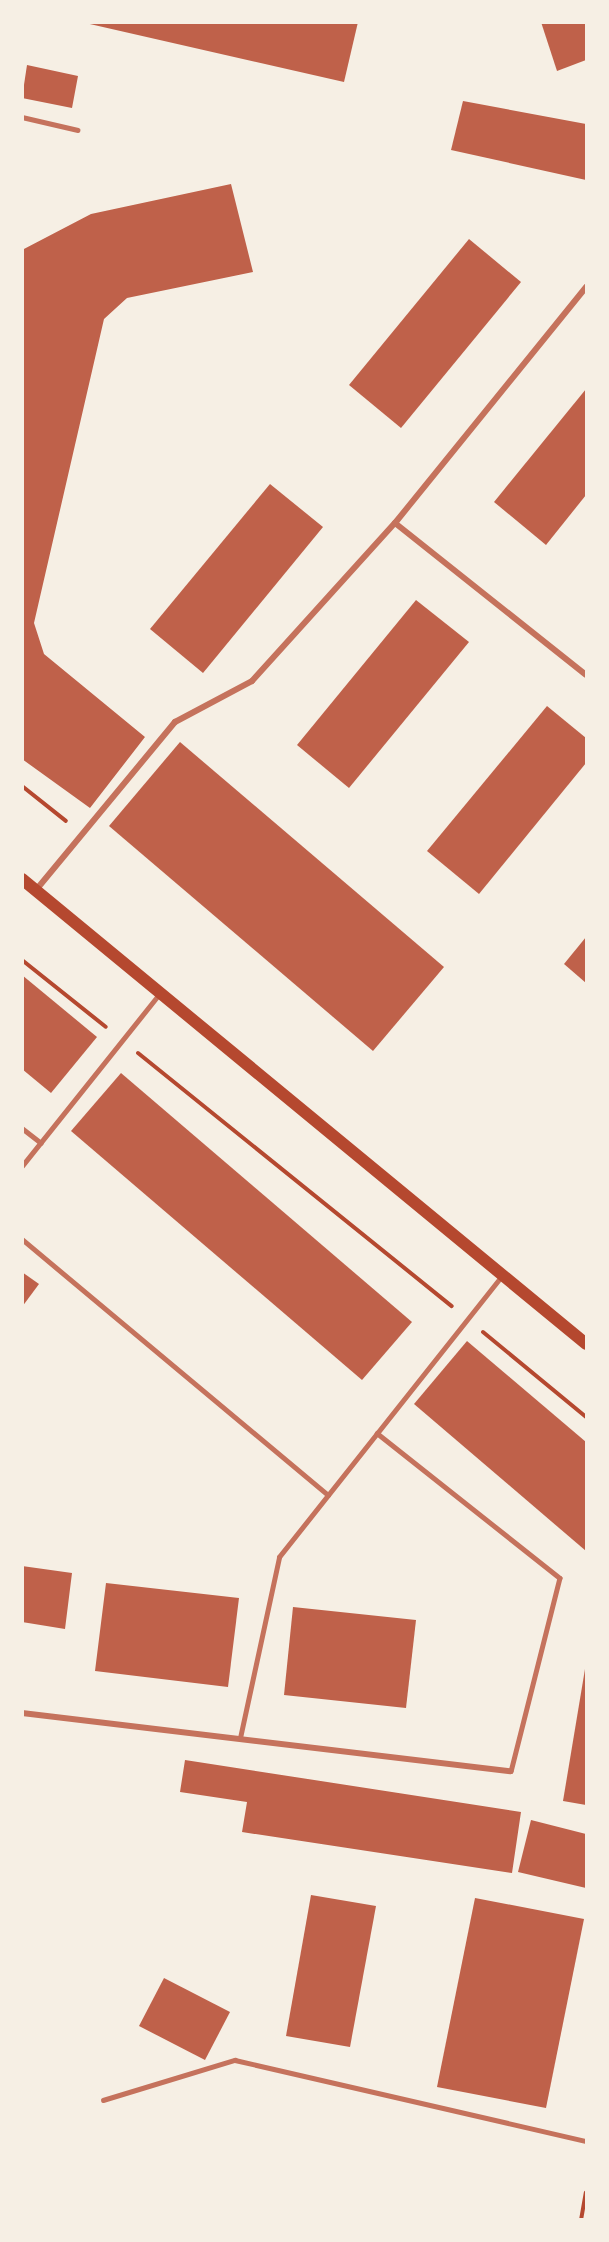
<!DOCTYPE html>
<html>
<head>
<meta charset="utf-8">
<style>
	body { margin:0 }
	#map { position:relative; width:609px; height:2242px; overflow:hidden; background:#f6efe4; font-family:Manrope,sans-serif }
	div>[style] { position:absolute }
	.building>* { inset:0; background:#bf614a }
	.path>* { height:4px; margin:-2px; padding:0 2px; transform-origin:2px; border-radius:2px; background:#b5482f }
	.service>* { height:4.5px; margin:-2.25px; padding:0 2.25px; transform-origin:2.25px; border-radius:2.25px; background:#c5725c }
	.minor>* { height:6px; margin:-3px; padding:0 3px; transform-origin:3px; border-radius:3px; background:#c5725c }
	.secondary>* { height:12px; margin:-6px; padding:0 6px; transform-origin:6px; border-radius:6px; background:#b5482f }
	span { translate:-50% -50%; white-space:nowrap; text-align:center; line-height:1.15; -webkit-text-stroke:6px #f6efe4; paint-order:stroke }
	.frame { position:absolute; inset:0; border:24px solid #f6efe4; pointer-events:none }
</style>
</head>
<body>
<div id="map">
	<div class="building">
		<div style="clip-path:polygon(81px 22px,358px 22px,344px 82px)"></div>
		<div style="clip-path:polygon(541px 22px,586px 22px,586px 60px,557px 71px)"></div>
		<div style="clip-path:polygon(27px 65px,78px 76px,72px 108px,22px 98px)"></div>
		<div style="clip-path:polygon(463px 101px,586px 124px,586px 180px,451px 150px)"></div>
		<div style="clip-path:polygon(231px 184px,253px 272px,127px 298px,104px 319px,34px 623px,44px 654px,145px 737px,90px 808px,22px 759px,22px 250px,91px 214px)"></div>
		<div style="clip-path:polygon(469px 239px,521px 282px,401px 428px,349px 385px)"></div>
		<div style="clip-path:polygon(586px 389px,586px 495px,546px 545px,494px 502px)"></div>
		<div style="clip-path:polygon(270px 484px,323px 527px,203px 673px,150px 629px)"></div>
		<div style="clip-path:polygon(416px 600px,469px 642px,349px 788px,297px 745px)"></div>
		<div style="clip-path:polygon(547px 706px,586px 738px,586px 763px,479px 894px,427px 851px)"></div>
		<div style="clip-path:polygon(180px 742px,444px 967px,373px 1051px,109px 826px)"></div>
		<div style="clip-path:polygon(586px 937px,586px 983px,564px 964px)"></div>
		<div style="clip-path:polygon(22px 975px,97px 1037px,51px 1093px,22px 1069px)"></div>
		<div style="clip-path:polygon(121px 1073px,412px 1322px,362px 1380px,71px 1131px)"></div>
		<div style="clip-path:polygon(22px 1272px,39px 1284px,22px 1307px)"></div>
		<div style="clip-path:polygon(467px 1341px,586px 1442px,586px 1551px,414px 1404px)"></div>
		<div style="clip-path:polygon(22px 1566px,72px 1573px,65px 1629px,22px 1622px)"></div>
		<div style="clip-path:polygon(106px 1583px,239px 1598px,228px 1687px,95px 1671px)"></div>
		<div style="clip-path:polygon(293px 1607px,416px 1620px,406px 1708px,284px 1695px)"></div>
		<div style="clip-path:polygon(585px 1669px,586px 1669px,586px 1805px,563px 1801px)"></div>
		<div style="clip-path:polygon(185px 1760px,521px 1812px,512px 1873px,242px 1832px,247px 1802px,180px 1792px)"></div>
		<div style="clip-path:polygon(531px 1820px,586px 1834px,586px 1888px,518px 1872px)"></div>
		<div style="clip-path:polygon(311px 1895px,376px 1906px,350px 2047px,286px 2036px)"></div>
		<div style="clip-path:polygon(475px 1898px,584px 1919px,546px 2108px,437px 2087px)"></div>
		<div style="clip-path:polygon(164px 1978px,230px 2012px,205px 2060px,139px 2026px)"></div>
	</div>
	<div class="path">
		<div style="left:22px;top:786px;width:56px;rotate:38.5deg"></div>
		<div style="left:22px;top:960px;width:107px;rotate:38.6deg"></div>
		<div style="left:138px;top:1053px;width:403px;rotate:38.9deg"></div>
		<div style="left:483px;top:1332px;width:134px;rotate:39.5deg"></div>
		<div style="left:581px;top:2220px;width:28px;rotate:-80deg"></div>
	</div>
	<div class="service">
		<div style="left:22px;top:117px;width:57px;rotate:13.1deg"></div>
		<div style="left:22px;top:1128px;width:24px;rotate:38deg"></div>
		<div style="left:22px;top:1166px;width:221px;rotate:-51.4deg"></div>
		<div style="left:22px;top:1239px;width:399px;rotate:39.9deg"></div>
		<div style="left:377px;top:1433px;width:233px;rotate:38.4deg"></div>
		<div style="left:560px;top:1578px;width:199px;rotate:104.2deg"></div>
		<div style="left:240px;top:1738px;width:185px;rotate:-77.8deg"></div>
		<div style="left:279px;top:1557px;width:357px;rotate:-51.6deg"></div>
		<div style="left:103px;top:2100px;width:138px;rotate:-16.9deg"></div>
		<div style="left:235px;top:2060px;width:360px;rotate:13deg"></div>
	</div>
	<div class="minor">
		<div style="left:395px;top:523px;width:244px;rotate:38.5deg"></div>
		<div style="left:36px;top:890px;width:218px;rotate:-50.4deg"></div>
		<div style="left:175px;top:722px;width:87px;rotate:-28deg"></div>
		<div style="left:252px;top:681px;width:213px;rotate:-47.9deg"></div>
		<div style="left:395px;top:523px;width:304px;rotate:-51deg"></div>
		<div style="left:22px;top:1713px;width:492px;rotate:6.8deg"></div>
	</div>
	<div class="secondary">
		<div style="left:22px;top:879px;width:731px;rotate:39.5deg"></div>
	</div>
	<div class="frame"></div>
</div>
</body>
</html>
